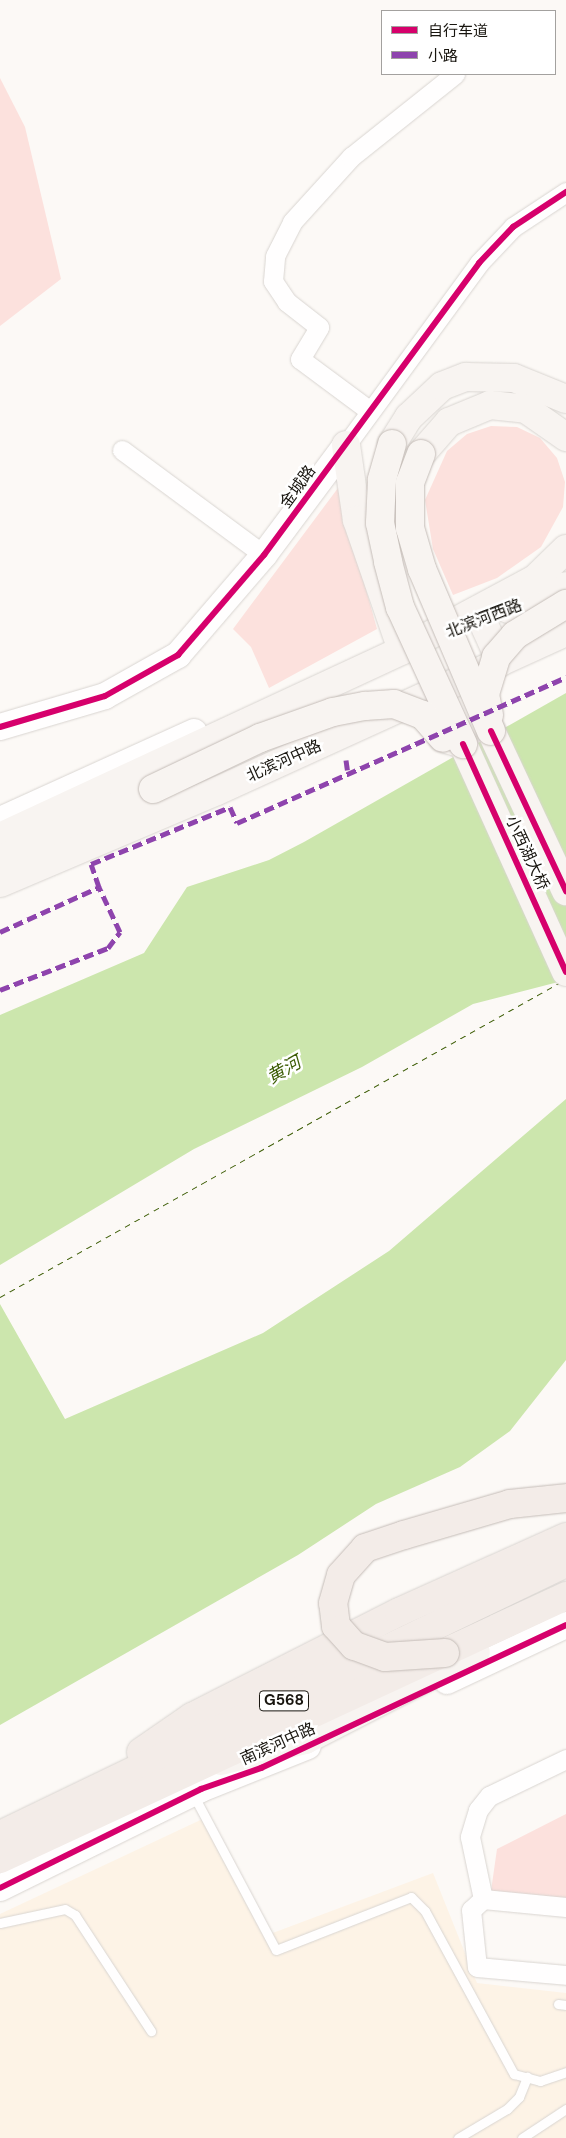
<!DOCTYPE html>
<html>
<head>
<meta charset="utf-8">
<style>
	body { margin:0 }
	#map { position:relative; width:566px; height:2138px; overflow:hidden; background:#fcf9f6; font-family:"DM Sans","Noto Sans SC",sans-serif }
	div>[style] { position:absolute }
	.built>* { inset:0; background:#fdf3e6 }
	.green>* { inset:0; background:#fce1dd }
	.water>* { inset:0; background:#cce6ad }
	.ferry>* { height:1px; margin-top:-0.5px; transform-origin:0; background:repeating-linear-gradient(90deg,#3e5e07 0 6px,transparent 0 11px) }
	.roads { filter:drop-shadow(0 0 1px #d9d5d1) drop-shadow(0 0 1px #d9d5d1) }
	.lane>* { height:9px; margin:-4.5px; padding:0 4.5px; transform-origin:4.5px; border-radius:4.5px; background:#fffefe }
	.street>* { height:19px; margin:-9.5px; padding:0 9.5px; transform-origin:9.5px; border-radius:9.5px; background:#fffefe }
	.secondary>* { height:26px; margin:-13px; padding:0 13px; transform-origin:13px; border-radius:13px; background:#fffefe }
	.primary>* { height:28px; margin:-14px; padding:0 14px; transform-origin:14px; border-radius:14px; background:#f8f4f1 }
	.highway>* { height:28px; margin:-14px; padding:0 14px; transform-origin:14px; border-radius:14px; background:#f3ece8 }
	.bridges { filter:drop-shadow(0 0 1px #c4bcb7) drop-shadow(0 0 1px #c4bcb7) }
	.primary-bridge>* { height:28px; margin:-14px; padding:0 14px; transform-origin:14px; border-radius:14px; background:#f8f4f1 }
	.highway-bridge>* { height:28px; margin:-14px; padding:0 14px; transform-origin:14px; border-radius:14px; background:#f3ece8 }
	.quiet>* { height:5px; margin-top:-2.5px; transform-origin:0; background:repeating-linear-gradient(90deg,#8e44ad 0 10px,transparent 0 15px) }
	.cycleway>* { height:6px; margin:-3px; padding:0 3px; transform-origin:3px; border-radius:3px; background:#d6006c }
	span { translate:-50% -50%; white-space:nowrap; text-align:center; line-height:1.15; -webkit-text-stroke:5px #fff; paint-order:stroke }
	.shield-label span { padding:1px 4px; background:#fff; border:1px solid; border-radius:4px; -webkit-text-stroke-width:0 }
	.shield-label { font-size:15px; color:#18150f; font-weight:700 }
	.street-label { font-size:16px; color:#18150f }
	.water-label { font-size:18px; color:#3e5e07; font-style:italic }
	.legend { position:absolute; left:381px; top:10px; width:175px; height:65px; box-sizing:border-box; background:#fff; border:1px solid #a3a19f; margin:0; padding:6px 9px; list-style:none; font-size:15px; color:#18150f }
	.legend li { display:flex; align-items:center; gap:10px; height:25px }
	.legend b { width:25px; border:1px solid #a3a19f }
</style>
</head>
<body>
<div id="map">
	<div class="built">
		<div style="clip-path:polygon(209px 1816px,270px 1934px,433px 1873px,477px 1983px,566px 1993px,566px 2138px,0 2138px,0 1914px)"></div>
	</div>
	<div class="green">
		<div style="clip-path:polygon(0 78px,25px 127px,61px 279px,0 326px)"></div>
		<div style="clip-path:polygon(491px 426px,517px 427px,540px 438px,557px 458px,565px 482px,563px 507px,541px 547px,497px 578px,453px 595px,433px 549px,425px 500px,447px 451px,467px 434px)"></div>
		<div style="clip-path:polygon(338px 488px,377px 629px,269px 688px,251px 647px,233px 629px)"></div>
		<div style="clip-path:polygon(566px 1814px,566px 1900px,491px 1891px,497px 1849px)"></div>
	</div>
	<div class="water">
		<div style="clip-path:polygon(566px 693px,566px 980px,473px 1004px,362px 1067px,194px 1149px,0 1265px,0 1015px,144px 953px,187px 887px,269px 860px,304px 842px)"></div>
		<div style="clip-path:polygon(566px 1099px,566px 1360px,510px 1431px,460px 1467px,376px 1504px,298px 1555px,0 1725px,0 1304px,65px 1419px,263px 1333px,389px 1251px)"></div>
	</div>
	<div class="ferry">
		<div style="left:0;top:1297px;width:641px;rotate:-29.32deg"></div>
	</div>
	<div class="roads">
		<div class="lane">
			<div style="left:194px;top:1796px;width:174px;rotate:62deg"></div>
			<div style="left:276px;top:1950px;width:145px;rotate:-21.4deg"></div>
			<div style="left:411px;top:1897px;width:20px;rotate:45deg"></div>
			<div style="left:425px;top:1911px;width:186px;rotate:61.4deg"></div>
			<div style="left:514px;top:2074px;width:27px;rotate:15deg"></div>
			<div style="left:540px;top:2081px;width:28px;rotate:-19deg"></div>
			<div style="left:0;top:1923px;width:66px;rotate:-12.2deg"></div>
			<div style="left:65px;top:1909px;width:12px;rotate:31deg"></div>
			<div style="left:75px;top:1915px;width:139px;rotate:56.8deg"></div>
			<div style="left:558px;top:2004px;width:8px;rotate:7deg"></div>
			<div style="left:458px;top:2138px;width:57px;rotate:-30.6deg"></div>
			<div style="left:507px;top:2109px;width:17px;rotate:-45deg"></div>
			<div style="left:519px;top:2097px;width:22px;rotate:-68deg"></div>
			<div style="left:522px;top:2138px;width:53px;rotate:-33.4deg"></div>
		</div>
		<div class="street">
			<div style="left:370px;top:411px;width:87px;rotate:-143.4deg"></div>
			<div style="left:300px;top:359px;width:37px;rotate:-59deg"></div>
			<div style="left:319px;top:327px;width:41px;rotate:-142deg"></div>
			<div style="left:287px;top:302px;width:25px;rotate:-124deg"></div>
			<div style="left:273px;top:281px;width:25px;rotate:-85deg"></div>
			<div style="left:275px;top:256px;width:38px;rotate:-63deg"></div>
			<div style="left:292px;top:222px;width:88px;rotate:-47.8deg"></div>
			<div style="left:351px;top:157px;width:133px;rotate:-38.6deg"></div>
			<div style="left:346px;top:445px;width:225px;rotate:-53.8deg"></div>
			<div style="left:479px;top:263px;width:50px;rotate:-46.6deg"></div>
			<div style="left:513px;top:227px;width:64px;rotate:-33.4deg"></div>
			<div style="left:122px;top:450px;width:177px;rotate:36.5deg"></div>
			<div style="left:566px;top:1759px;width:85px;rotate:154.3deg"></div>
			<div style="left:489px;top:1796px;width:18px;rotate:128deg"></div>
			<div style="left:478px;top:1810px;width:28px;rotate:107deg"></div>
			<div style="left:470px;top:1837px;width:63px;rotate:78.2deg"></div>
			<div style="left:483px;top:1899px;width:83px;rotate:5.5deg"></div>
			<div style="left:483px;top:1899px;width:16px;rotate:137deg"></div>
			<div style="left:471px;top:1910px;width:57px;rotate:84deg"></div>
			<div style="left:477px;top:1967px;width:89px;rotate:5.1deg"></div>
		</div>
		<div class="secondary">
			<div style="left:0;top:727px;width:109px;rotate:-16.4deg"></div>
			<div style="left:105px;top:696px;width:84px;rotate:-29.3deg"></div>
			<div style="left:178px;top:655px;width:132px;rotate:-49.3deg"></div>
			<div style="left:264px;top:555px;width:137px;rotate:-53.3deg"></div>
			<div style="left:0;top:820px;width:213px;rotate:-24.4deg"></div>
			<div style="left:447px;top:1681px;width:132px;rotate:-25.2deg"></div>
			<div style="left:0;top:1888px;width:224px;rotate:-26.2deg"></div>
			<div style="left:201px;top:1789px;width:115px;rotate:-21.9deg"></div>
		</div>
		<div class="primary">
			<div style="left:392px;top:444px;width:32px;rotate:-58deg"></div>
			<div style="left:409px;top:417px;width:45px;rotate:-43.2deg"></div>
			<div style="left:442px;top:386px;width:26px;rotate:-21deg"></div>
			<div style="left:466px;top:377px;width:48px;rotate:1.2deg"></div>
			<div style="left:514px;top:378px;width:56px;rotate:22deg"></div>
			<div style="left:346px;top:445px;width:76px;rotate:81.7deg"></div>
			<div style="left:357px;top:520px;width:138px;rotate:70.9deg"></div>
			<div style="left:421px;top:454px;width:43px;rotate:-48.8deg"></div>
			<div style="left:449px;top:422px;width:44px;rotate:-22.5deg"></div>
			<div style="left:490px;top:405px;width:36px;rotate:6deg"></div>
			<div style="left:526px;top:409px;width:49px;rotate:35deg"></div>
			<div style="left:508px;top:609px;width:62px;rotate:-21.6deg"></div>
			<div style="left:482px;top:620px;width:46px;rotate:65.7deg"></div>
			<div style="left:491px;top:731px;width:177px;rotate:64.9deg"></div>
			<div style="left:443px;top:738px;width:21px;rotate:17deg"></div>
			<div style="left:463px;top:744px;width:250px;rotate:65.7deg"></div>
			<div style="left:0;top:837px;width:443px;rotate:-24.9deg"></div>
			<div style="left:402px;top:650px;width:151px;rotate:-28.1deg"></div>
			<div style="left:535px;top:579px;width:43px;rotate:-44.1deg"></div>
			<div style="left:0;top:860px;width:169px;rotate:-24.9deg"></div>
			<div style="left:0;top:883px;width:236px;rotate:-23deg"></div>
			<div style="left:217px;top:791px;width:384px;rotate:-24.5deg"></div>
			<div style="left:221px;top:1761px;width:87px;rotate:-14deg"></div>
			<div style="left:305px;top:1740px;width:192px;rotate:-27.2deg"></div>
		</div>
		<div class="highway">
			<div style="left:141px;top:1752px;width:62px;rotate:-34.5deg"></div>
			<div style="left:192px;top:1717px;width:232px;rotate:-26.9deg"></div>
			<div style="left:399px;top:1612px;width:183px;rotate:-24.2deg"></div>
			<div style="left:0;top:1835px;width:628px;rotate:-25.67deg"></div>
			<div style="left:0;top:1859px;width:624px;rotate:-24.92deg"></div>
		</div>
	</div>
	<div class="bridges">
		<div class="primary-bridge">
			<div style="left:392px;top:444px;width:37px;rotate:106deg"></div>
			<div style="left:382px;top:480px;width:43px;rotate:92.7deg"></div>
			<div style="left:380px;top:523px;width:40px;rotate:78deg"></div>
			<div style="left:388px;top:562px;width:47px;rotate:75.1deg"></div>
			<div style="left:400px;top:607px;width:151px;rotate:65.3deg"></div>
			<div style="left:421px;top:454px;width:31px;rotate:111deg"></div>
			<div style="left:410px;top:483px;width:45px;rotate:90deg"></div>
			<div style="left:410px;top:528px;width:43px;rotate:73.7deg"></div>
			<div style="left:422px;top:569px;width:176px;rotate:66.9deg"></div>
			<div style="left:489px;top:715px;width:21px;rotate:-101deg"></div>
			<div style="left:485px;top:694px;width:39px;rotate:-73deg"></div>
			<div style="left:496px;top:657px;width:29px;rotate:-49deg"></div>
			<div style="left:515px;top:635px;width:60px;rotate:-31.3deg"></div>
			<div style="left:153px;top:789px;width:119px;rotate:-25.5deg"></div>
			<div style="left:260px;top:738px;width:77px;rotate:-19.6deg"></div>
			<div style="left:333px;top:712px;width:33px;rotate:-11deg"></div>
			<div style="left:365px;top:706px;width:29px;rotate:-4deg"></div>
			<div style="left:394px;top:704px;width:31px;rotate:21deg"></div>
			<div style="left:423px;top:715px;width:30px;rotate:49deg"></div>
		</div>
		<div class="highway-bridge">
			<div style="left:445px;top:1653px;width:60px;rotate:176.2deg"></div>
			<div style="left:385px;top:1657px;width:33px;rotate:-160deg"></div>
			<div style="left:354px;top:1646px;width:27px;rotate:-132deg"></div>
			<div style="left:336px;top:1626px;width:23px;rotate:-97deg"></div>
			<div style="left:333px;top:1603px;width:29px;rotate:-74deg"></div>
			<div style="left:341px;top:1575px;width:36px;rotate:-48deg"></div>
			<div style="left:365px;top:1548px;width:41px;rotate:-18.4deg"></div>
			<div style="left:404px;top:1535px;width:110px;rotate:-16.3deg"></div>
			<div style="left:510px;top:1504px;width:56px;rotate:-6.1deg"></div>
		</div>
	</div>
	<div class="quiet">
		<div style="left:346px;top:760px;width:14px;rotate:82deg"></div>
		<div style="left:0;top:932px;width:109px;rotate:-24.4deg"></div>
		<div style="left:99px;top:887px;width:24px;rotate:-109deg"></div>
		<div style="left:91px;top:864px;width:150px;rotate:-22.3deg"></div>
		<div style="left:230px;top:807px;width:17px;rotate:66deg"></div>
		<div style="left:237px;top:823px;width:360px;rotate:-23.9deg"></div>
		<div style="left:0;top:990px;width:116px;rotate:-21.3deg"></div>
		<div style="left:108px;top:948px;width:20px;rotate:-53deg"></div>
		<div style="left:120px;top:932px;width:50px;rotate:-115deg"></div>
	</div>
	<div class="cycleway">
		<div style="left:0;top:727px;width:109px;rotate:-16.4deg"></div>
		<div style="left:105px;top:696px;width:84px;rotate:-29.3deg"></div>
		<div style="left:178px;top:655px;width:132px;rotate:-49.3deg"></div>
		<div style="left:264px;top:555px;width:363px;rotate:-53.6deg"></div>
		<div style="left:479px;top:263px;width:50px;rotate:-46.6deg"></div>
		<div style="left:513px;top:227px;width:64px;rotate:-33.4deg"></div>
		<div style="left:491px;top:731px;width:177px;rotate:64.9deg"></div>
		<div style="left:463px;top:744px;width:250px;rotate:65.7deg"></div>
		<div style="left:0;top:1888px;width:224px;rotate:-26.2deg"></div>
		<div style="left:201px;top:1789px;width:64px;rotate:-19.3deg"></div>
		<div style="left:261px;top:1768px;width:337px;rotate:-25.1deg"></div>
	</div>
	<div class="shield-label">
		<span style="left:284px;top:1701px">G568</span>
	</div>
	<div class="street-label">
		<span style="left:298px;top:487px;rotate:-54deg">金城路</span>
		<span style="left:484px;top:619px;rotate:-21deg">北滨河西路</span>
		<span style="left:284px;top:761px;rotate:-24deg">北滨河中路</span>
		<span style="left:527px;top:853px;rotate:65deg">小西湖大桥</span>
		<span style="left:278px;top:1744px;rotate:-24deg">南滨河中路</span>
	</div>
	<div class="water-label">
		<span style="left:284px;top:1070px;rotate:-30deg">黄河</span>
	</div>
	<ul class="legend">
	<li><b style="height:6px;background:#d6006c"></b>自行车道</li>
	<li><b style="height:6px;background:#8e44ad"></b>小路</li>
	</ul>
</div>
</body>
</html>
